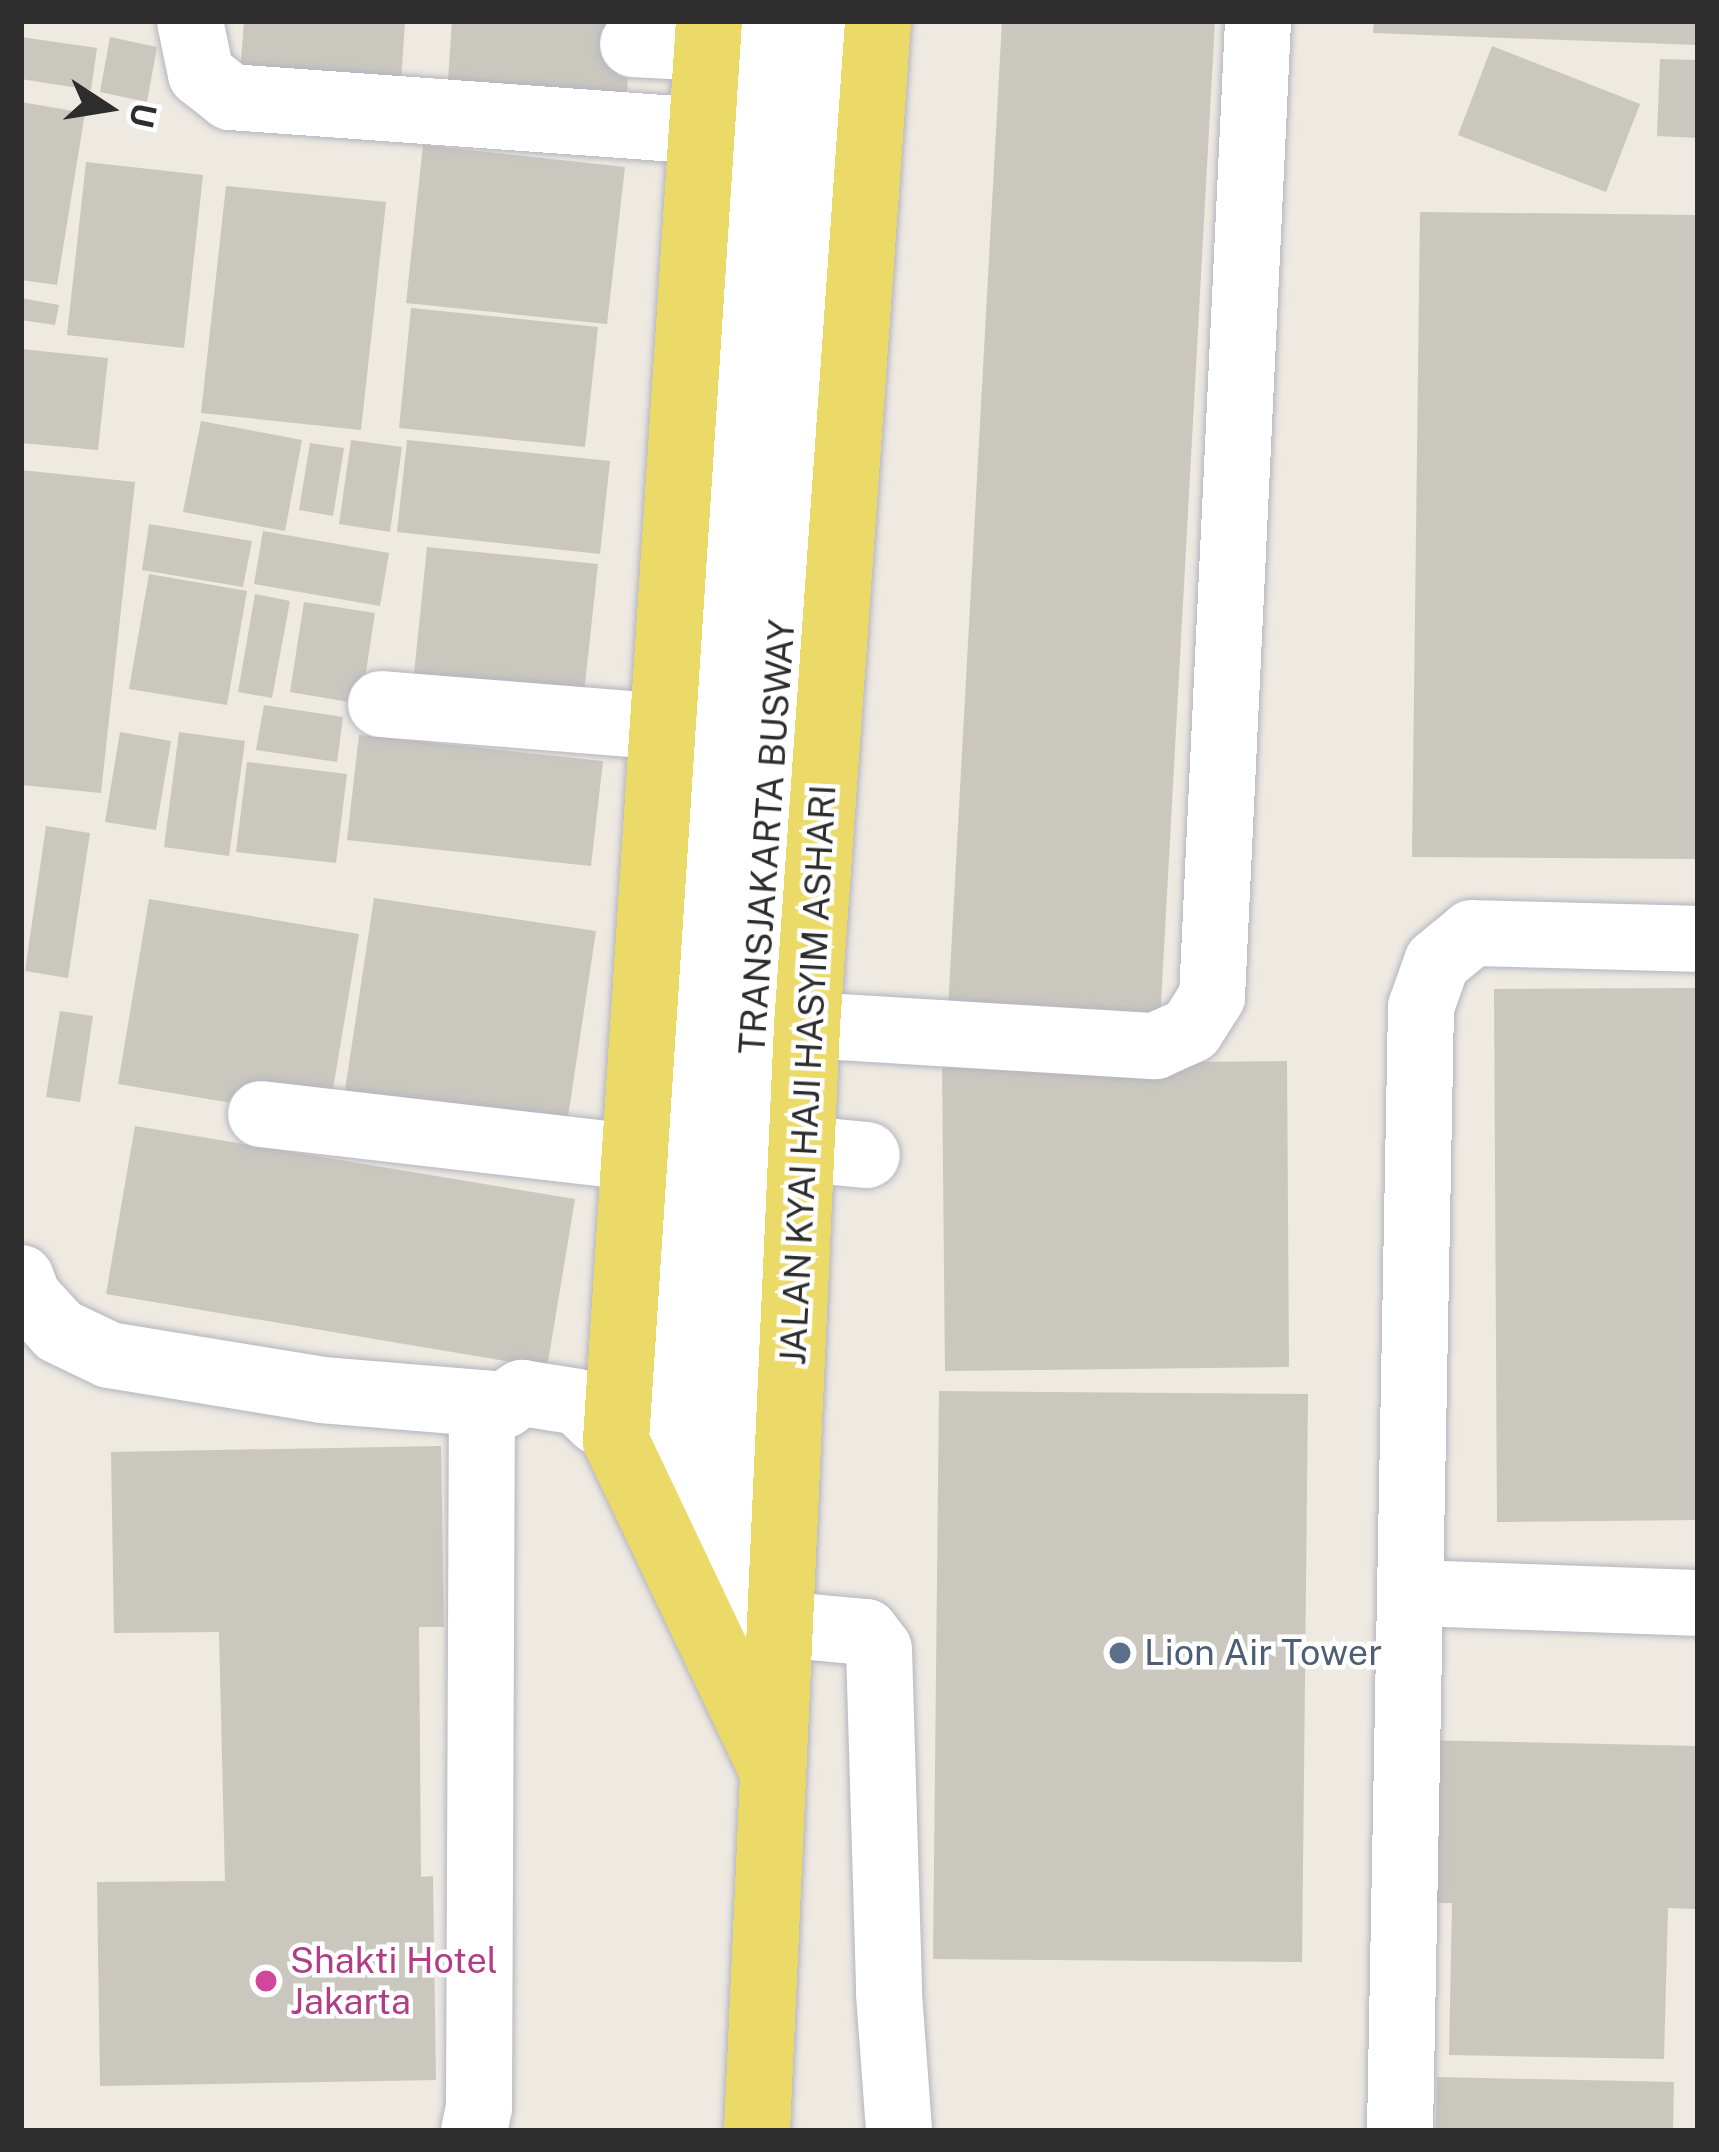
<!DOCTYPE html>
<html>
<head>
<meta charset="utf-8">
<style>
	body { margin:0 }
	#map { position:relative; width:1719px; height:2152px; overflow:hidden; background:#eee9e1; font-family:"Public Sans",sans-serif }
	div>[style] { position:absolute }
	.building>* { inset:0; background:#cac7bf }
	.roads { filter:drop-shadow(0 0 3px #b4b5c0) drop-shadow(0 0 3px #b4b5c0) }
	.minor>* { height:66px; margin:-33px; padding:0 33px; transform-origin:33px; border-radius:33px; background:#fff }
	.major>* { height:66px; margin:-33px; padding:0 33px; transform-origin:33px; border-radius:33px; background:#ebd968 }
	.dots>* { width:33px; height:33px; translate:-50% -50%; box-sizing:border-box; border:6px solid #fff; border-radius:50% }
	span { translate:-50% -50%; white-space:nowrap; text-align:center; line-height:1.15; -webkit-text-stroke:9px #fff; paint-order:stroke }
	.street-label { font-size:36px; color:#2d2d2d }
	.service-label { font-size:36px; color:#4e5e75 }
	.left { translate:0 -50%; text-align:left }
	.hotel-label { font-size:36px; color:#b23c85 }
	.frame { position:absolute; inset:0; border:24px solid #2d2d2d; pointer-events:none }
	.north { position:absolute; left:48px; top:48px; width:120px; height:120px; -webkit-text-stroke:9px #fff; paint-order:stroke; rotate:102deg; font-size:33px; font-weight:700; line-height:48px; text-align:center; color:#2d2d2d }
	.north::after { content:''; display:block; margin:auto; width:42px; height:54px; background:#2d2d2d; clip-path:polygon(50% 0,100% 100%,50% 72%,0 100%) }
</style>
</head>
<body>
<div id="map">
	<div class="building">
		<div style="clip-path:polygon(244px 21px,405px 21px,400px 97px,239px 86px)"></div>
		<div style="clip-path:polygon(452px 21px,632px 21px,627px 93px,448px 80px)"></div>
		<div style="clip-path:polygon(1002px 21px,1215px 21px,1160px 1021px,948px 1009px)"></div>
		<div style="clip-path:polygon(1374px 21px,1698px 21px,1698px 45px,1373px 33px)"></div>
		<div style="clip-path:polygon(21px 37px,97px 48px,91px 90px,21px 79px)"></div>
		<div style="clip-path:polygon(110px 37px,157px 47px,147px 102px,100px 92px)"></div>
		<div style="clip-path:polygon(1492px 46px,1640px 104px,1606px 192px,1458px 135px)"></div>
		<div style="clip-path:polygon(1660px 59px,1698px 60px,1698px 138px,1657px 136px)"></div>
		<div style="clip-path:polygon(21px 102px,85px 113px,57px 285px,21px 280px)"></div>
		<div style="clip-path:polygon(423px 145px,625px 167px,607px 324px,406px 303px)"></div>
		<div style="clip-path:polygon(86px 162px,203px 175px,184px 348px,67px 335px)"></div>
		<div style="clip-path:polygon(226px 186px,386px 202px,361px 430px,201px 413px)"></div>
		<div style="clip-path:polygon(1420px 212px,1698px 215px,1698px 859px,1412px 857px)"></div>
		<div style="clip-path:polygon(21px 298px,59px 305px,55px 325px,21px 320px)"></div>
		<div style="clip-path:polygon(411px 308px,598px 327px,585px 447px,399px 428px)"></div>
		<div style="clip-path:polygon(21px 349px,108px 358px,98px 450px,21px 443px)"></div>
		<div style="clip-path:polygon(201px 421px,302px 440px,285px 531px,183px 512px)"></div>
		<div style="clip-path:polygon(351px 440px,402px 447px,390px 532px,339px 524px)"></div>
		<div style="clip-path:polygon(407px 440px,610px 461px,600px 554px,397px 532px)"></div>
		<div style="clip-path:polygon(310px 443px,344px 448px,333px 516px,299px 510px)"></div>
		<div style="clip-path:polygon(21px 470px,135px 482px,101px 793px,21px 785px)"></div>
		<div style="clip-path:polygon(149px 524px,252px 541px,243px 587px,142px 570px)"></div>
		<div style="clip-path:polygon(263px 531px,389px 553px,380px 606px,254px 584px)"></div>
		<div style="clip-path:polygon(427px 547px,598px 564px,582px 712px,412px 694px)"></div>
		<div style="clip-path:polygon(149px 574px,247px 591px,227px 705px,129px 689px)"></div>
		<div style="clip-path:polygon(255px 594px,290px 601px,272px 698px,238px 692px)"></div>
		<div style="clip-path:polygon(304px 602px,375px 613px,361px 704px,290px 692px)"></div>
		<div style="clip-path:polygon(264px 705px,343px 717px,337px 762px,256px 750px)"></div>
		<div style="clip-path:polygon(120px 732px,171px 741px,156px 830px,105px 822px)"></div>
		<div style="clip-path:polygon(179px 732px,245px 741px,229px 856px,164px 847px)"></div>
		<div style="clip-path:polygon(359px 735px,603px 761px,591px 866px,347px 840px)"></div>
		<div style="clip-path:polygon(247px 762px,347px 774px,336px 863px,236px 852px)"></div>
		<div style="clip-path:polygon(46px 826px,90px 833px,68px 978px,25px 971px)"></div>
		<div style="clip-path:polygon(374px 898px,596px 931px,564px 1143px,342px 1110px)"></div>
		<div style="clip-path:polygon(149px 899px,359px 934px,328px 1119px,118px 1084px)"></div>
		<div style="clip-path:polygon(1698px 988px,1698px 1520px,1497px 1522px,1494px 989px)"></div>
		<div style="clip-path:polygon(60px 1011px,93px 1016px,80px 1102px,46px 1097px)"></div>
		<div style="clip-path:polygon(1287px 1061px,1289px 1367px,945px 1371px,942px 1064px)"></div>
		<div style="clip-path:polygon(135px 1126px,575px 1199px,547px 1368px,106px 1294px)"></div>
		<div style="clip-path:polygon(939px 1391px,1308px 1394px,1302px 1962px,933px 1959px)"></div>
		<div style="clip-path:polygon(441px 1446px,444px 1627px,419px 1627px,421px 1877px,433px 1876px,436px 2080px,100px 2086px,97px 1882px,225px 1881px,219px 1632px,114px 1633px,111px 1452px)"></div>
		<div style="clip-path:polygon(1415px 1740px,1698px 1746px,1698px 1909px,1668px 1908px,1664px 2059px,1449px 2055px,1452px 1903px,1411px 1903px)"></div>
		<div style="clip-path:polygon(1437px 2077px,1674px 2082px,1673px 2131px,1436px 2131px)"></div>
	</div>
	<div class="roads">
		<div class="minor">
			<div style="left:190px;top:21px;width:54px;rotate:78.3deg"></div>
			<div style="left:201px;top:74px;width:37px;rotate:38deg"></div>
			<div style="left:230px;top:97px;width:476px;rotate:4.1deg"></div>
			<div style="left:633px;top:44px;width:75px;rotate:3.1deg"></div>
			<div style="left:381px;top:704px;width:284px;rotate:4.6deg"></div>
			<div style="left:807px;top:1025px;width:349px;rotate:3.5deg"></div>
			<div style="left:1155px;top:1046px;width:39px;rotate:-24deg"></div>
			<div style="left:1191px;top:1030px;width:39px;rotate:-58deg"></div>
			<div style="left:1212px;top:997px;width:977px;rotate:-87.3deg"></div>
			<div style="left:261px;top:1114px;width:376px;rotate:6.6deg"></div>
			<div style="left:802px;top:1149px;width:65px;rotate:5.3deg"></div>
			<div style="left:21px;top:1278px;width:20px;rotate:70deg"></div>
			<div style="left:28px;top:1297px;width:46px;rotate:47.6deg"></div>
			<div style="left:59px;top:1331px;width:55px;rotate:25.6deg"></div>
			<div style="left:109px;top:1355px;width:216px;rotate:9.3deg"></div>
			<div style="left:322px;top:1390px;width:183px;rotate:4.7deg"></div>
			<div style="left:504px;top:1405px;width:22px;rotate:-34deg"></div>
			<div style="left:522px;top:1393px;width:57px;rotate:9.1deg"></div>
			<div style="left:578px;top:1402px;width:28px;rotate:44deg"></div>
			<div style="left:673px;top:1557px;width:1539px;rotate:-86.61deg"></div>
			<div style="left:1412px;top:1593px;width:286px;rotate:2deg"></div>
			<div style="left:779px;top:1624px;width:87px;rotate:5.3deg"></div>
			<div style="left:866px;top:1632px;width:21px;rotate:53deg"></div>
			<div style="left:879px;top:1649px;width:345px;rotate:88.3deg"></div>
			<div style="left:889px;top:1994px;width:137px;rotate:85.8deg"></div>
			<div style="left:718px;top:1654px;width:631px;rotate:-86.82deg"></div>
			<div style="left:753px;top:1024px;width:494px;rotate:-85.7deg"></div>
			<div style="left:790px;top:531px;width:511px;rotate:-86.63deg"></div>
			<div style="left:474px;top:2131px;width:24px;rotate:-78deg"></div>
			<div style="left:479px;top:2108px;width:705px;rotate:-89.76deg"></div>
			<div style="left:1400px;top:2131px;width:1124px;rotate:-88.93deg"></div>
			<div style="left:1421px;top:1007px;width:48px;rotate:-70.4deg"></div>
			<div style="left:1437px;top:962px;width:45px;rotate:-39.6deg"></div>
			<div style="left:1472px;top:933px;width:226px;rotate:1.5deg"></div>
		</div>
		<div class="major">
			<div style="left:709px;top:21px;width:1423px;rotate:93.75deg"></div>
			<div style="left:616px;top:1441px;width:359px;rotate:64.6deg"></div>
			<div style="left:757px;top:2131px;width:1107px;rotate:-87.41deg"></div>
			<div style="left:807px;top:1025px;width:1007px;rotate:-85.95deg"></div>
		</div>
	</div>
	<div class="dots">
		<div style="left:1120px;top:1653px;background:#5c6f8a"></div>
		<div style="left:266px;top:1981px;background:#d1479c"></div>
	</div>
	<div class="street-label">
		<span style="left:767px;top:837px;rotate:-86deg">TRANSJAKARTA BUSWAY</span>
		<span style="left:808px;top:1075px;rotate:-87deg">JALAN KYAI HAJI HASYIM ASHARI</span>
	</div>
	<div class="service-label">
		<span class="left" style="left:1144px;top:1653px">Lion Air Tower</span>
	</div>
	<div class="hotel-label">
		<span class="left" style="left:290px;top:1981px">Shakti Hotel<br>Jakarta</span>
	</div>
	<div class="frame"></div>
	<div class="north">U</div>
</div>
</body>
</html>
